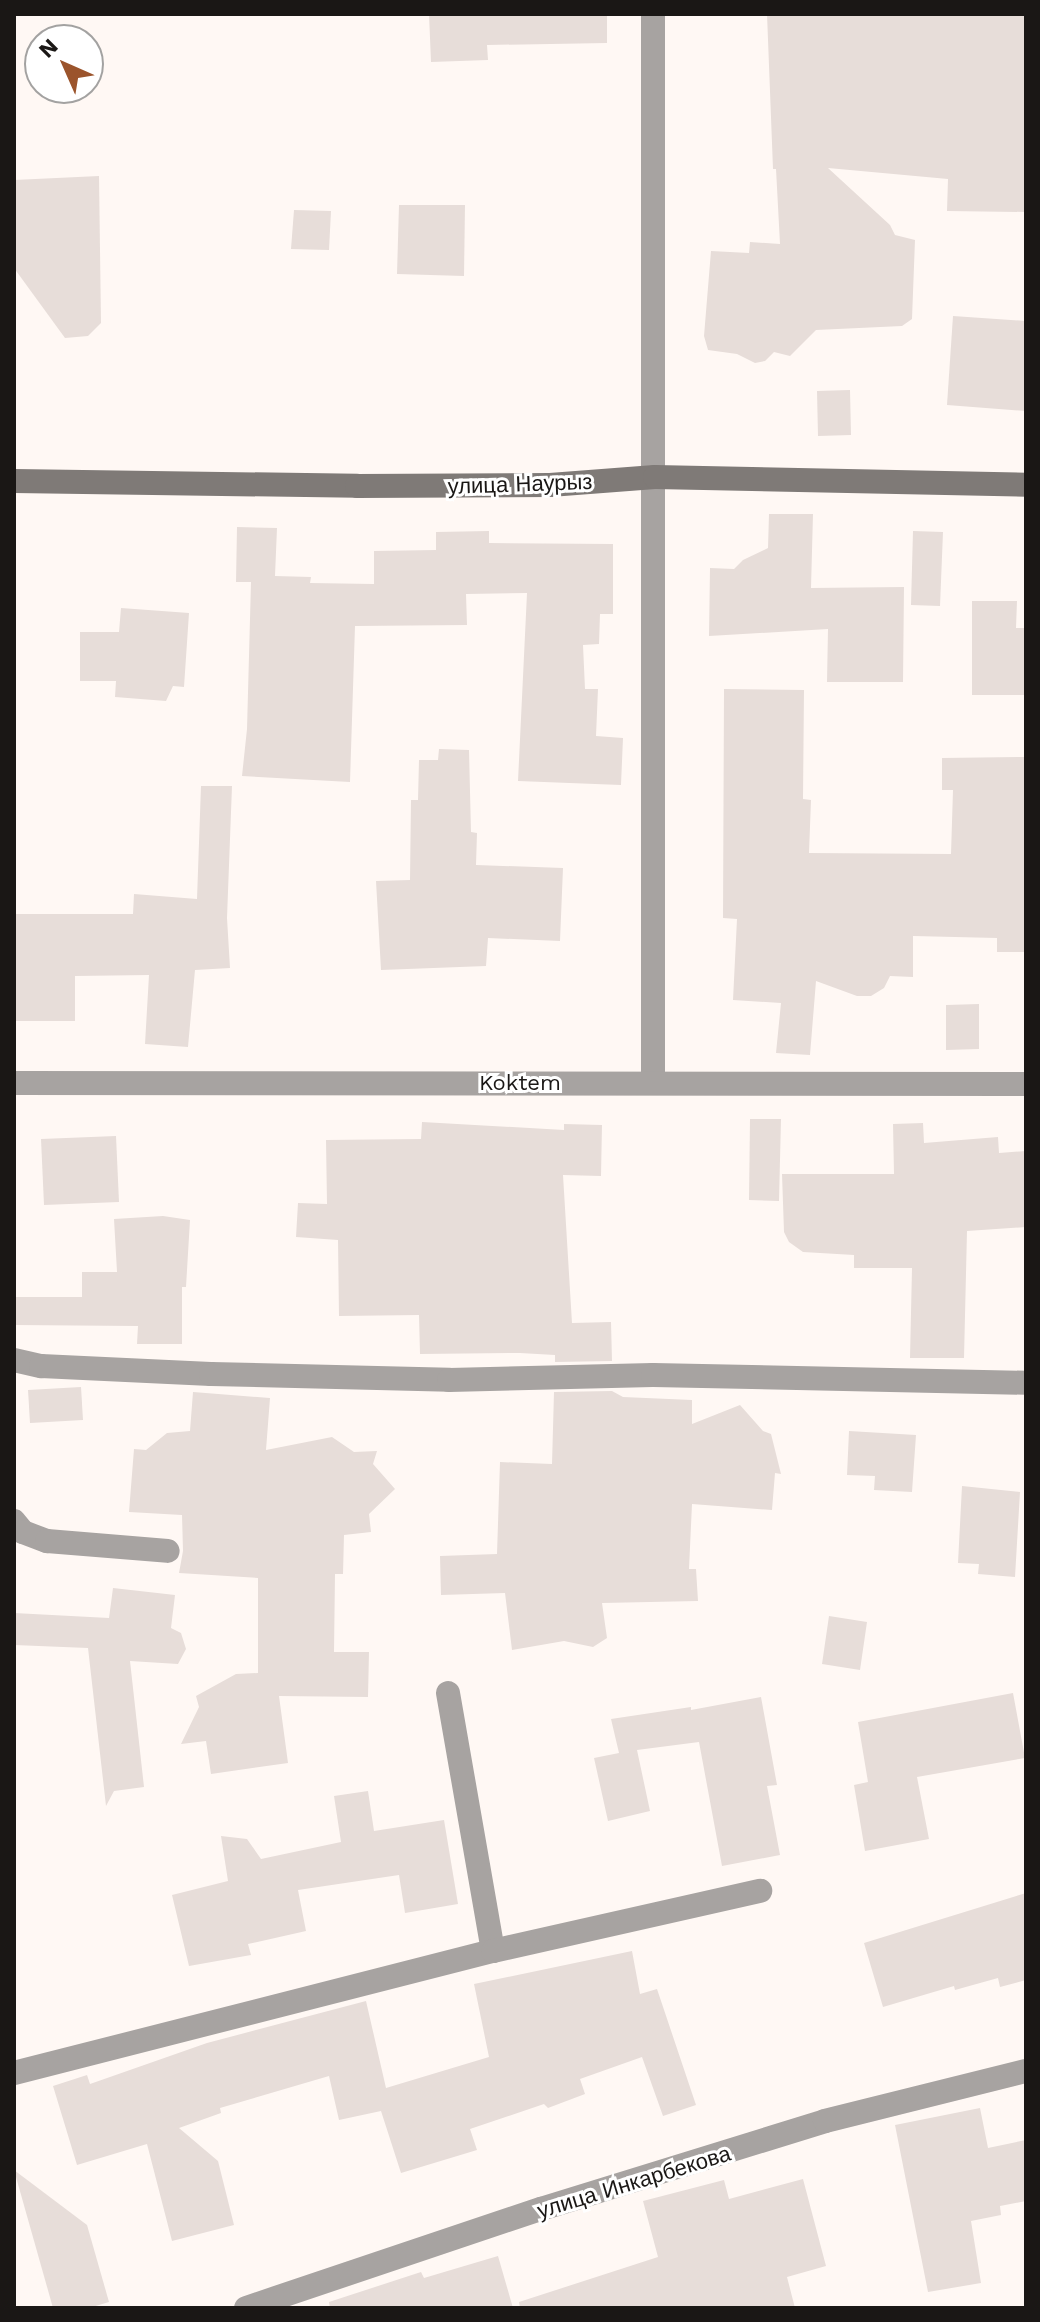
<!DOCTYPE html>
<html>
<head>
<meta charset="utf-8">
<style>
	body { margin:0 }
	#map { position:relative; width:1040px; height:2322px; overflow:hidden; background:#fff8f4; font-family:"Work Sans",sans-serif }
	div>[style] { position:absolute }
	.building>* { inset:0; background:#e7ddd9 }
	.street>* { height:24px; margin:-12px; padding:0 12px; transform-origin:12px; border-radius:12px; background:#a7a3a1 }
	.secondary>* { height:24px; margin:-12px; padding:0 12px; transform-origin:12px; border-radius:12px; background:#7f7a77 }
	span { translate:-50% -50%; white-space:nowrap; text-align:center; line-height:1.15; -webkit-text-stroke:6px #fff; paint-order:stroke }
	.street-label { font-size:22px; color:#1a1715 }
	.frame { position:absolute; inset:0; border:16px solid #1a1715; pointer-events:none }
	.north { position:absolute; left:24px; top:24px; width:80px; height:80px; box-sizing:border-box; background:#fff; border:2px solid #a3a2a1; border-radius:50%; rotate:315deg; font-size:22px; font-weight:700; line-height:32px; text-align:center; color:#1a1715 }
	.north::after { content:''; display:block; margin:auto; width:28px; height:36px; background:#9b542c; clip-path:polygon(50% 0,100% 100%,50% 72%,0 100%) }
</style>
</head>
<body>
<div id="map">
	<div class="building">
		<div style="clip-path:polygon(429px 14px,607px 14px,607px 43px,487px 45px,488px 60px,431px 62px)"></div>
		<div style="clip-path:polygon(767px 14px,1026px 14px,1026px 212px,947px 211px,948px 179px,828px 168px,890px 225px,895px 235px,915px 240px,912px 319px,902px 326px,816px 330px,790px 356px,774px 352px,765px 361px,755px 363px,737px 354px,708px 350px,704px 336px,711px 251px,749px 253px,750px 242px,780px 244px,776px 169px,773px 169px)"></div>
		<div style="clip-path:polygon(99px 176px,101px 323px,88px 336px,65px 338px,14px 268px,14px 180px)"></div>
		<div style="clip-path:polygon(399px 205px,465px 205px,464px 276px,397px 274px)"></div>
		<div style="clip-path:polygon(294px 210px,331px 211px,329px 250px,291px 249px)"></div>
		<div style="clip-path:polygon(953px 316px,1026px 321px,1026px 411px,947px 405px)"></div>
		<div style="clip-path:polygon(850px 390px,851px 435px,818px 436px,817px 391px)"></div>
		<div style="clip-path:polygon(769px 514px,813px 514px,811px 588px,904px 587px,903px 682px,827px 682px,828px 629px,709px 636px,710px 568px,734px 569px,743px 560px,768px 548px)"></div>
		<div style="clip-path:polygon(237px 527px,277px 528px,275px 576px,311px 577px,310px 583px,374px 584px,374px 551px,436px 550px,436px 532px,489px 531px,489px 543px,613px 544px,613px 614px,600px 614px,599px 644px,583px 645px,585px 689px,598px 689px,596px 736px,623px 738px,621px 785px,518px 781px,527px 593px,466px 594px,467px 625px,355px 626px,350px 782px,242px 776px,247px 729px,251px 582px,236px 582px)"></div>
		<div style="clip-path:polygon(913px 531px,943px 532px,940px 606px,911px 605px)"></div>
		<div style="clip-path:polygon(972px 601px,1017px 601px,1016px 628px,1026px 628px,1026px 695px,972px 695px)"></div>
		<div style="clip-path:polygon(121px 608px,189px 613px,184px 687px,173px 686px,166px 701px,115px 697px,116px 681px,80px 681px,80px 632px,119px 632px)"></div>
		<div style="clip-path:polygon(724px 689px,804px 690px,803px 799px,811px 800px,809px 853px,951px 854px,953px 790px,942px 790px,942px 758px,1026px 757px,1026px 952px,997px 952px,997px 938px,913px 936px,913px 977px,890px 976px,884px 988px,871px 996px,857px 996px,816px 981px,810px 1055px,776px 1053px,781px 1003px,733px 1000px,737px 919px,723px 918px)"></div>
		<div style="clip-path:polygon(439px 749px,469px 750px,471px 832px,477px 833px,476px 865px,563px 868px,560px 941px,488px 938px,486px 966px,381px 970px,376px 881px,410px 880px,411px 800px,418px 800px,419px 760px,438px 760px)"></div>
		<div style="clip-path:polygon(201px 786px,232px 786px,227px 918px,230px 968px,195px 970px,188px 1047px,145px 1044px,149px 975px,75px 976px,75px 1021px,14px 1021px,14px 914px,133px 914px,134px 894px,197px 899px)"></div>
		<div style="clip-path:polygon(979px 1004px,979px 1049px,946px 1050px,946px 1005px)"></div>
		<div style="clip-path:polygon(750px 1119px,781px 1119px,779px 1201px,749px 1200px)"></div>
		<div style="clip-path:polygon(422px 1122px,564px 1130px,564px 1124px,602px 1125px,601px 1176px,563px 1175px,572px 1323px,611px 1322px,612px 1361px,555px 1362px,555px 1355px,520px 1353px,420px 1354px,419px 1315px,339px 1316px,338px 1240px,296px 1237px,298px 1203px,327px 1204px,326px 1140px,421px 1139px)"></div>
		<div style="clip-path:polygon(923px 1123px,924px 1143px,998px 1137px,999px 1153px,1026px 1151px,1026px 1227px,967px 1231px,964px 1358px,910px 1358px,912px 1268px,854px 1268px,854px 1255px,803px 1252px,789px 1242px,784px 1232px,782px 1174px,894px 1174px,893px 1124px)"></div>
		<div style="clip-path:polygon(116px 1136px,119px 1202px,44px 1205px,41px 1139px)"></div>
		<div style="clip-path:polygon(163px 1216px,190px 1220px,186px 1287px,182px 1287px,182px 1344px,137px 1344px,138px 1326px,14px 1325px,14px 1297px,82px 1297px,82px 1272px,117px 1272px,114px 1219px)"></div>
		<div style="clip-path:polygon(81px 1387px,83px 1420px,30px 1423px,28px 1390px)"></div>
		<div style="clip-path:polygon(612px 1391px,623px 1397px,692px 1400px,692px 1424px,740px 1405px,763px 1431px,771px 1434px,781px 1474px,775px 1473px,772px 1510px,692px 1504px,689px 1569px,696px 1569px,698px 1601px,602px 1603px,607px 1638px,593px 1647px,564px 1641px,512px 1650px,505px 1593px,441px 1595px,440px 1556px,497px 1554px,500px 1462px,552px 1464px,554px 1392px)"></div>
		<div style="clip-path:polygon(193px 1392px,270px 1398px,266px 1450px,332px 1437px,354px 1452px,377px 1451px,373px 1464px,395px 1489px,369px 1514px,371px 1532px,344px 1535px,343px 1574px,335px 1574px,334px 1652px,369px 1652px,368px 1697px,279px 1696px,288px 1763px,211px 1774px,206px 1741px,181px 1744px,199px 1707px,196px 1696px,236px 1674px,258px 1673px,258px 1578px,179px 1573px,183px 1551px,182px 1515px,129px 1512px,134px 1449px,146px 1450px,167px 1433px,190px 1431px)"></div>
		<div style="clip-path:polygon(849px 1431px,916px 1435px,912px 1492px,874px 1490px,875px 1476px,847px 1475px)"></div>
		<div style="clip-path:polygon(962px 1486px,1020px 1492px,1015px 1577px,978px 1574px,979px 1564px,958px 1563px)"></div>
		<div style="clip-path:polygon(113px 1588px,175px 1595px,171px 1628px,181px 1633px,186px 1649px,178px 1664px,130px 1661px,144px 1787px,114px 1791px,106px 1806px,88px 1648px,14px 1645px,14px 1613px,109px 1618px)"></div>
		<div style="clip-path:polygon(829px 1616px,867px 1622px,860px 1670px,822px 1664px)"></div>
		<div style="clip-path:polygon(1013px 1693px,1025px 1758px,917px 1777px,929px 1839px,865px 1851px,854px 1785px,868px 1782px,858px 1722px)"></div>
		<div style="clip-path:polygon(761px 1697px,777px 1785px,767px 1786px,780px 1855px,722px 1866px,699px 1742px,637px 1750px,650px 1811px,608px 1821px,594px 1758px,619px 1753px,611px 1719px,691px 1707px,691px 1710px)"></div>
		<div style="clip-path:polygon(368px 1791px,374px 1831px,444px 1820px,458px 1904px,405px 1913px,399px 1875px,298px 1890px,306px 1931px,248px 1944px,251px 1955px,189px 1966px,172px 1895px,228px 1881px,221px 1836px,247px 1839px,261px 1859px,341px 1842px,334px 1796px)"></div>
		<div style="clip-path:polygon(1026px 1893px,1026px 1980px,1000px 1987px,998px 1978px,955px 1990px,954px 1986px,883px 2007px,864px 1943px)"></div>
		<div style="clip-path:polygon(632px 1951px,640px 1994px,657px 1989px,696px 2105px,663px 2116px,642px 2057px,580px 2079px,585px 2094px,548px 2108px,544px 2104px,470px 2129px,477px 2150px,401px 2173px,381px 2111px,339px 2120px,329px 2076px,220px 2108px,221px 2113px,179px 2128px,218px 2161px,234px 2225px,172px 2241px,147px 2144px,77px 2165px,53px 2086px,87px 2075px,90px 2084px,207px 2043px,366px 2001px,386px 2088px,489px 2057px,474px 1984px)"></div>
		<div style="clip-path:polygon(980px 2108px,988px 2148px,1026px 2140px,1026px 2201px,1000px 2206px,1001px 2215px,971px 2221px,981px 2283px,928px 2292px,895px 2125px)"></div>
		<div style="clip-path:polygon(14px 2170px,87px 2225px,109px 2302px,89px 2308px,53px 2308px)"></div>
		<div style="clip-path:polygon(803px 2179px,826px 2266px,787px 2277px,795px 2308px,520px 2308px,519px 2302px,658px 2257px,643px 2201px,724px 2180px,729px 2199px)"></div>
		<div style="clip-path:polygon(498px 2256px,513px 2308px,330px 2308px,329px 2302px,421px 2272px,424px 2278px)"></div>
	</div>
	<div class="street">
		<div style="left:653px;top:14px;width:1068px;rotate:90deg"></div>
		<div style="left:14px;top:1083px;width:1012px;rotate:0.06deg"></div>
		<div style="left:14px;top:1360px;width:28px;rotate:13deg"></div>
		<div style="left:41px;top:1366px;width:170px;rotate:2.7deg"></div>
		<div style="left:211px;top:1374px;width:238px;rotate:1.4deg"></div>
		<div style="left:449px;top:1380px;width:204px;rotate:-1.4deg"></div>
		<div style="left:653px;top:1375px;width:373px;rotate:1.2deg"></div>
		<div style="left:14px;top:1521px;width:14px;rotate:51deg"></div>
		<div style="left:23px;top:1532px;width:26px;rotate:21deg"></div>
		<div style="left:47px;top:1541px;width:121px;rotate:4.7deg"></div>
		<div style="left:448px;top:1693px;width:262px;rotate:80.1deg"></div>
		<div style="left:14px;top:2073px;width:494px;rotate:-14.3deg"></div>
		<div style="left:493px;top:1951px;width:274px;rotate:-12.7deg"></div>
		<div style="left:246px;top:2308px;width:311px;rotate:-18.6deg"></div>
		<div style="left:541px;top:2209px;width:297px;rotate:-17.2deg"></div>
		<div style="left:825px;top:2121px;width:207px;rotate:-14deg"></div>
	</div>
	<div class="secondary">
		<div style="left:14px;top:481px;width:343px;rotate:0.8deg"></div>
		<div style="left:357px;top:486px;width:193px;rotate:-0.3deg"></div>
		<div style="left:550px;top:485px;width:105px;rotate:-4.4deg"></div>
		<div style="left:655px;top:477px;width:371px;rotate:1.2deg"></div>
	</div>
	<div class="street-label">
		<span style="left:520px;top:484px;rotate:-2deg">улица Наурыз</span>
		<span style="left:520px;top:1083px">Koktem</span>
		<span style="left:634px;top:2182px;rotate:-17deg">улица Инкарбекова</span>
	</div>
	<div class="frame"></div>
	<div class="north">N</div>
</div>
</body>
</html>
